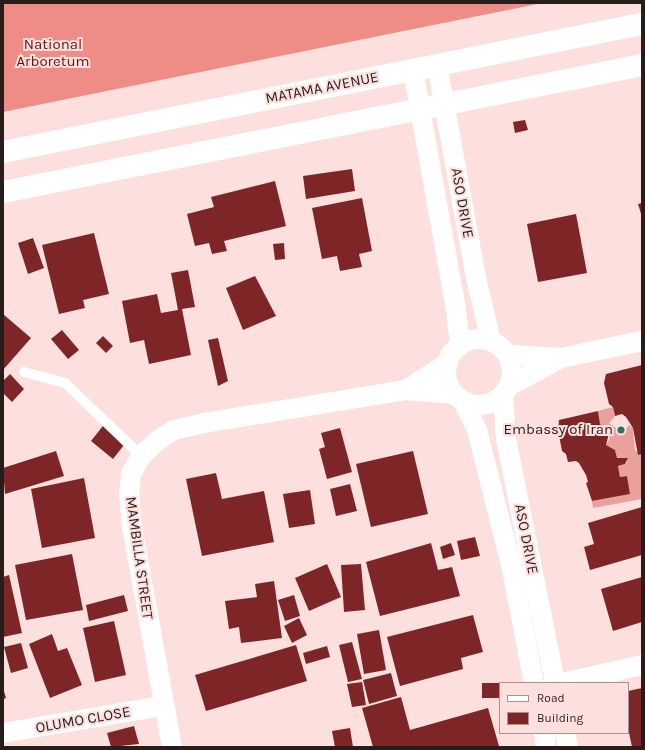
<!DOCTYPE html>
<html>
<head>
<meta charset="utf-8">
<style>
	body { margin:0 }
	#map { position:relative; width:645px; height:750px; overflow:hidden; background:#fde0de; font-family:Karla,sans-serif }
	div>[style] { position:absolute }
	.green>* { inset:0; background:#eba19b }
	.forest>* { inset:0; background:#ee8c86 }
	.building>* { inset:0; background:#7e2627 }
	.service>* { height:10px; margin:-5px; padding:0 5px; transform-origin:5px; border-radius:5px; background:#fff }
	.minor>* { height:20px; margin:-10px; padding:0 10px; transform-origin:10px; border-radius:10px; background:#fff }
	.minor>.ring { margin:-10px; padding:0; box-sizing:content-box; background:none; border:20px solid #fff; border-radius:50% }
	.secondary>* { height:22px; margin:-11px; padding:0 11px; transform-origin:11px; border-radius:11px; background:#fff }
	.dots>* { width:11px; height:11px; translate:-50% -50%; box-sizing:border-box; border:2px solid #fde0de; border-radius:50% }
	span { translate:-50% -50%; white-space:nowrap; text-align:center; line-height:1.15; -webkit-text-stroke:4px #fde0de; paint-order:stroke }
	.park-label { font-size:15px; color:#6a1217 }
	.street-label { font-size:15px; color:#291d1c }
	.poi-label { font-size:15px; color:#291d1c }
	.right { translate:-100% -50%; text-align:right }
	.frame { position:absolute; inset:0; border:4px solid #291d1c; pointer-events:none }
	.legend { position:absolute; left:499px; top:682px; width:130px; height:52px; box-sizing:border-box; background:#fde0de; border:1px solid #a89290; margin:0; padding:5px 7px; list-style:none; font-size:12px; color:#291d1c }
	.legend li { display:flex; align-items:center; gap:8px; height:20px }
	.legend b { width:20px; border:1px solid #a89290 }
</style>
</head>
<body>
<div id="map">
	<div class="green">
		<div style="clip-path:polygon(613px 407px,615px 416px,609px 423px,623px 433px,629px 425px,633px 428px,635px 451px,642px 454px,642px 499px,593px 508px,592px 501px,630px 494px,627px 476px,620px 477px,618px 466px,626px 464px,628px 458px,617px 458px,615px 450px,606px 445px,610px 438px,607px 429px,600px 424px,598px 411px)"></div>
	</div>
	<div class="forest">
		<div style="clip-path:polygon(3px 3px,542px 3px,3px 112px)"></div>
	</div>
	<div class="building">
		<div style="clip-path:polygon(525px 120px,528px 130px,515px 133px,513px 122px)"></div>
		<div style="clip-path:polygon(352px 169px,355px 191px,306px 199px,303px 176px)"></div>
		<div style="clip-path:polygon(275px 181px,286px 226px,224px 241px,227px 251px,212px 254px,209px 243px,195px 246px,187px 214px,214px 207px,211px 197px)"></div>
		<div style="clip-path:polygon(362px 198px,372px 251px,359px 254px,362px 267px,340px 271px,337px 256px,322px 259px,312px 208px)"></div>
		<div style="clip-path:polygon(642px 203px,642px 217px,638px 204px)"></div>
		<div style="clip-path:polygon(576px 214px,587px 273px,538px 282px,527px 224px)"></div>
		<div style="clip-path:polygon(94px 233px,109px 294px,83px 300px,85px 308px,59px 314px,42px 245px)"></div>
		<div style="clip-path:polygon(33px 238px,44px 268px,28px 274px,18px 243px)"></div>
		<div style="clip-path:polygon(284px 243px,285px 259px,275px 260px,273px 244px)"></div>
		<div style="clip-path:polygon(188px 270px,195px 307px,182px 309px,191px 355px,149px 364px,144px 340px,130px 343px,122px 301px,157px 294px,161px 313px,178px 310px,171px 273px)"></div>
		<div style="clip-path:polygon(255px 276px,276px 316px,243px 330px,226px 288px)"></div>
		<div style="clip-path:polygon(3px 314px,31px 338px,3px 370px)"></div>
		<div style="clip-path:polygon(62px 330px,79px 350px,68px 359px,51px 339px)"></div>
		<div style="clip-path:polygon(103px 336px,113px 346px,106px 353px,96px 343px)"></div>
		<div style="clip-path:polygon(218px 338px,228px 381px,218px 386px,208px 340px)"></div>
		<div style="clip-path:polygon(642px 365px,642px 454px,638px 455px,633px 428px,626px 417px,622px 414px,615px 416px,613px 407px,609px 404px,604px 383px,606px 374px)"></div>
		<div style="clip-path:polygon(10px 374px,24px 389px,12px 402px,3px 393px,3px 381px)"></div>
		<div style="clip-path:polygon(598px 411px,600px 424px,609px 433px,606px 445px,615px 450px,617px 458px,628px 458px,625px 464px,618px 466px,620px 477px,627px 476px,630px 494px,592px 501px,586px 483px,588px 482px,586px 475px,579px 463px,576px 461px,568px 462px,566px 454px,562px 451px,558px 430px,559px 420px)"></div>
		<div style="clip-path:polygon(106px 422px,128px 440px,113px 459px,91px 441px)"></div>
		<div style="clip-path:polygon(340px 428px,352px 472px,327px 479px,319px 449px,325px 447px,321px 433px)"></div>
		<div style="clip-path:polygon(56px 451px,64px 476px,5px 494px,3px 468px)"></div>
		<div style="clip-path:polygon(413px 451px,428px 514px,371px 527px,356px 464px)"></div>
		<div style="clip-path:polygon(216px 473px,222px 499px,264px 491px,274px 542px,202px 556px,186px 479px)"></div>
		<div style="clip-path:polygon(84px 478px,95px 538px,42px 548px,31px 489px)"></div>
		<div style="clip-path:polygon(350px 484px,357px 511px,336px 516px,330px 489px)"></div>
		<div style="clip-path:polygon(310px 490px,315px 524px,289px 528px,283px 494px)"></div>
		<div style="clip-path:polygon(642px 507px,642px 555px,590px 570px,584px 547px,594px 544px,588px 523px)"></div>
		<div style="clip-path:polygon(475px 537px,480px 556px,461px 560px,457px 541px)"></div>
		<div style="clip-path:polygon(431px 543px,438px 570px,452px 567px,460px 596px,380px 616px,366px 562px)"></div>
		<div style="clip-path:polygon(451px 543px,455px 555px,443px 559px,440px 547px)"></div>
		<div style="clip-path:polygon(72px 554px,83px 610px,26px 620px,15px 565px)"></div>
		<div style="clip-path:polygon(327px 564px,341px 597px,309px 611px,295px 578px)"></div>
		<div style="clip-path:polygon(361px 564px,365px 610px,344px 612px,341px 565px)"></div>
		<div style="clip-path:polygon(9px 575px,22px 633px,3px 637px,3px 577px)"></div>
		<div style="clip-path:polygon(642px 577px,642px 622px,613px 631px,601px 589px)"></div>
		<div style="clip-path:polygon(274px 581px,282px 638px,241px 643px,239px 627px,229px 629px,225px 601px,257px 597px,255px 584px)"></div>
		<div style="clip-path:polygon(124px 595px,128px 611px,89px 621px,86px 605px)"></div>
		<div style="clip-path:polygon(294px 595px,300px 616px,285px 621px,278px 600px)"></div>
		<div style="clip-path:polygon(473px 615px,483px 652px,461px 658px,463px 669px,400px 686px,387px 637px)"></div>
		<div style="clip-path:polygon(299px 618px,307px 635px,292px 643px,284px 626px)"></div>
		<div style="clip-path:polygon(114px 621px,126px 675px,95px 682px,83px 628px)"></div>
		<div style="clip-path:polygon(379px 630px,386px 670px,364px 674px,357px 634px)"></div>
		<div style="clip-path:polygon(52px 634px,58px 651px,67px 648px,82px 685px,50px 698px,29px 644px)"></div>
		<div style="clip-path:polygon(352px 642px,362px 679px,348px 682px,339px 645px)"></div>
		<div style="clip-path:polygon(21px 643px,28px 668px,11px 673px,4px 647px)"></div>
		<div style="clip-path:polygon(296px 645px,307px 681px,206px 711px,195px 675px)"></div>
		<div style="clip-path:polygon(327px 646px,330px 657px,306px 664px,303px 653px)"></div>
		<div style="clip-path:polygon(391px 673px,397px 696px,369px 704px,363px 680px)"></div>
		<div style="clip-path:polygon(362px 682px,366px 705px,352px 707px,347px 684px)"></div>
		<div style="clip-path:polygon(482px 683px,500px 683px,500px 698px,482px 698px)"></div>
		<div style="clip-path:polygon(3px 688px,6px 698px,3px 699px)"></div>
		<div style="clip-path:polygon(642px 688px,642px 747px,632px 747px,628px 728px,628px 691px)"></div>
		<div style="clip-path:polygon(401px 697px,410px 730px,488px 708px,499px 746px,373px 747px,362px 708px)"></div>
		<div style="clip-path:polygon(134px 726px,139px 744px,111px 747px,107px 733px)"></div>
		<div style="clip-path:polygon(350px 728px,353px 747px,335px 747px,332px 731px)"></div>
	</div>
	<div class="service">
		<div style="left:24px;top:372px;width:42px;rotate:15deg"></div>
		<div style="left:65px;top:383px;width:105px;rotate:43.8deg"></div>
	</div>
	<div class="minor">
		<div style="left:437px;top:65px;width:217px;rotate:79.6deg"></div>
		<div style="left:476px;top:278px;width:65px;rotate:76.6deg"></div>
		<div style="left:413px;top:70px;width:243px;rotate:79.8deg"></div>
		<div style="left:456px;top:309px;width:37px;rotate:84deg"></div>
		<div class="ring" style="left:446px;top:339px;width:46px;height:46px"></div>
		<div style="left:507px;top:355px;width:54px;rotate:3.2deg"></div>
		<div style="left:561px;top:358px;width:83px;rotate:-11.9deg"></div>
		<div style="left:509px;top:386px;width:59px;rotate:-28.3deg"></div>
		<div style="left:406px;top:390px;width:50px;rotate:-32.7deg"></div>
		<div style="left:503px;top:395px;width:44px;rotate:86.1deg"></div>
		<div style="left:506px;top:439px;width:249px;rotate:78.6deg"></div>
		<div style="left:463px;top:401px;width:32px;rotate:64deg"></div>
		<div style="left:477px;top:430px;width:138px;rotate:75.8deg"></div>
		<div style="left:511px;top:564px;width:121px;rotate:79.1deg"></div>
		<div style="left:562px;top:683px;width:82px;rotate:-12.7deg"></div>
		<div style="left:3px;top:733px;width:162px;rotate:-9.6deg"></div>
		<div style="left:544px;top:733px;width:14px;rotate:82deg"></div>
		<div style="left:565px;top:733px;width:14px;rotate:78deg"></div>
		<div style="left:172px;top:747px;width:224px;rotate:-100.3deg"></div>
		<div style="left:132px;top:527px;width:33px;rotate:-95deg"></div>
		<div style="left:129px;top:494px;width:20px;rotate:-84deg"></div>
		<div style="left:131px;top:474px;width:21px;rotate:-61deg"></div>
		<div style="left:141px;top:456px;width:22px;rotate:-43deg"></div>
		<div style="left:157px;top:441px;width:20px;rotate:-33deg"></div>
		<div style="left:174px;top:430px;width:31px;rotate:-13deg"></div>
		<div style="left:204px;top:423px;width:205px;rotate:-9.3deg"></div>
		<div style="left:406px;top:390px;width:49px;rotate:4.7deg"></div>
	</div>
	<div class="secondary">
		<div style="left:3px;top:152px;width:652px;rotate:-11.33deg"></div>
		<div style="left:3px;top:192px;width:651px;rotate:-11.24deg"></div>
	</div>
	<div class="dots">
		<div style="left:621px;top:430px;background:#2f705f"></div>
	</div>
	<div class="park-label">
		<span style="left:53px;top:53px">National<br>Arboretum</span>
	</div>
	<div class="street-label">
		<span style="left:322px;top:88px;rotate:-11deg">MATAMA AVENUE</span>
		<span style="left:462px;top:203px;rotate:80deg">ASO DRIVE</span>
		<span style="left:526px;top:539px;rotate:79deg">ASO DRIVE</span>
		<span style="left:139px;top:558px;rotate:82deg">MAMBILLA STREET</span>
		<span style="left:83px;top:720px;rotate:-10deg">OLUMO CLOSE</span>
	</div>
	<div class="poi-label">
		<span class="right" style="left:613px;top:430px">Embassy of Iran</span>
	</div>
	<div class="frame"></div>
	<ul class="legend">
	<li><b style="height:5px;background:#fff"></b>Road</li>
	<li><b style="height:11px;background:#7e2627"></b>Building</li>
	</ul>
</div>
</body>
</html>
